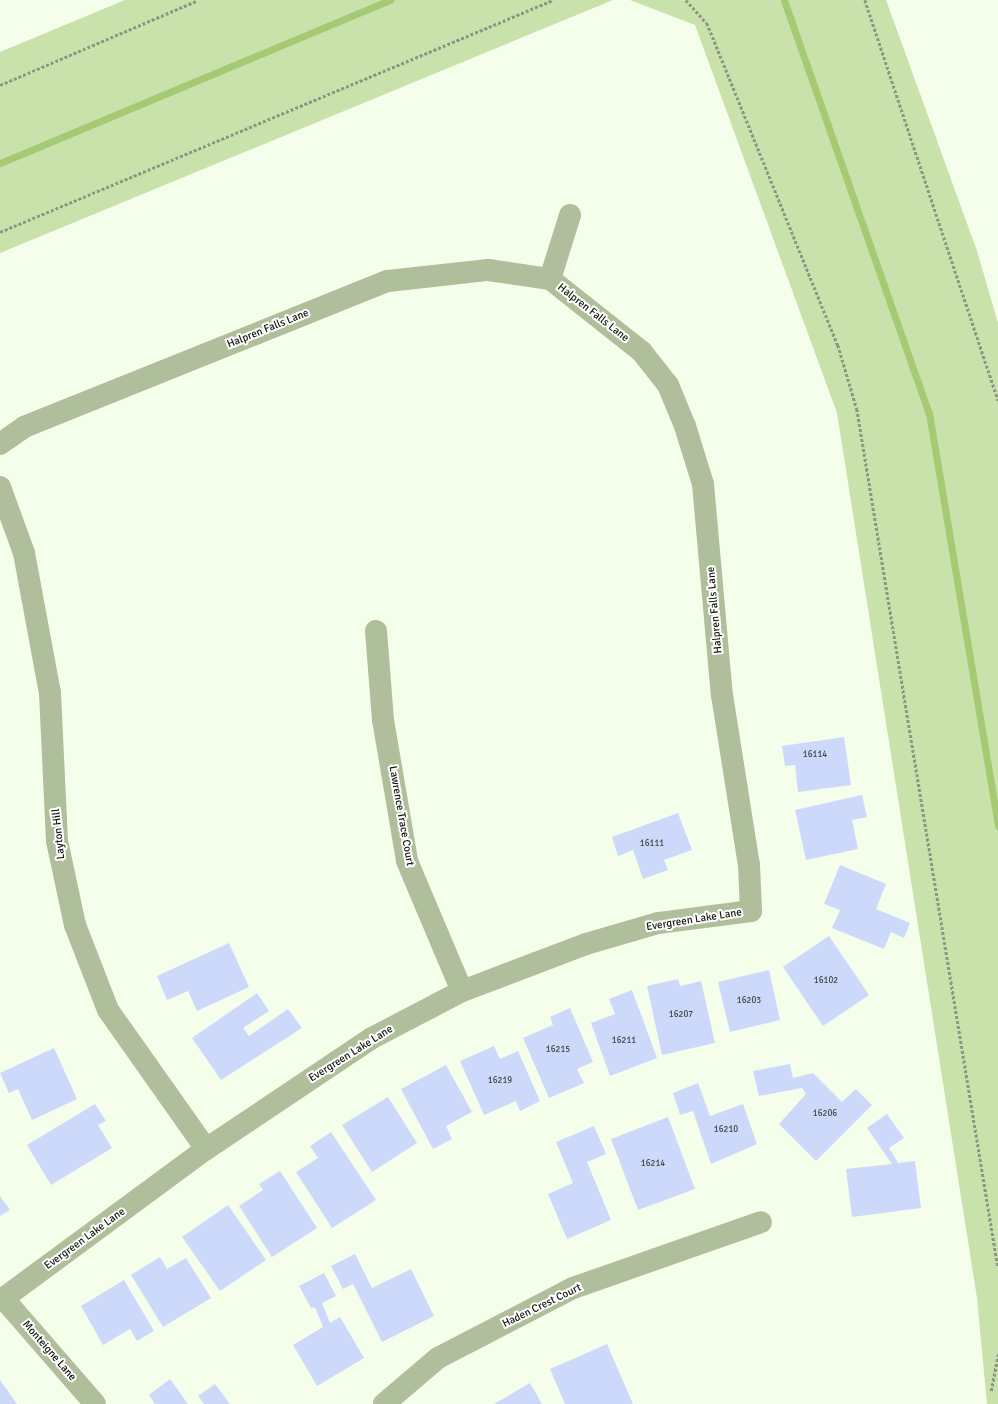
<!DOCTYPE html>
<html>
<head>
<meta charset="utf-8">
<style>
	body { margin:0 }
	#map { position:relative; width:998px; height:1404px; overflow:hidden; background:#f5feea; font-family:Signika,sans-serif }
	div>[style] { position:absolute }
	.green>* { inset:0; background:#c9e1aa }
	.stream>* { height:7px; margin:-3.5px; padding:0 3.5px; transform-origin:3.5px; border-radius:3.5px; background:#a6ca73 }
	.building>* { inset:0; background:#ccd9fa }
	.path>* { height:2.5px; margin-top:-1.25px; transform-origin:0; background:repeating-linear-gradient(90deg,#8e9585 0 3px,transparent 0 5px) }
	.street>* { height:22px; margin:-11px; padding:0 11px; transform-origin:11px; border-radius:11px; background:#afbf9b }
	span { translate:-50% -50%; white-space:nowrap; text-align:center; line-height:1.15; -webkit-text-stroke:4px #fff; paint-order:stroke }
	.number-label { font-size:9px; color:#404747 }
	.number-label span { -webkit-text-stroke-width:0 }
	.street-label { font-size:11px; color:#12160b }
</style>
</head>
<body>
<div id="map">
	<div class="green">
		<div style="clip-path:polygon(125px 0,613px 0,0 253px,0 52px)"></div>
		<div style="clip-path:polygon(630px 0,886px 0,977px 251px,998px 323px,998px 1404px,987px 1404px,977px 1298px,837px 413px,695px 25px)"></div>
	</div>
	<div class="stream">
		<div style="left:784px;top:0;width:438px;rotate:70.7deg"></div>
		<div style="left:929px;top:413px;width:419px;rotate:80.5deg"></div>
		<div style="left:0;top:163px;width:423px;rotate:-22.7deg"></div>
	</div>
	<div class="building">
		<div style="clip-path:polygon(844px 737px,851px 785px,798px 792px,795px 765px,785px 766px,782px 746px)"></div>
		<div style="clip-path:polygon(862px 795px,867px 817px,852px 820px,858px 849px,806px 860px,795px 810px)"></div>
		<div style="clip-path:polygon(678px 813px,692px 850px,664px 860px,668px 870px,643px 879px,633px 850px,618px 856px,612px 837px)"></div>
		<div style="clip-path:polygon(840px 865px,886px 884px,876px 909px,910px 923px,904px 938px,891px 932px,884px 949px,832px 928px,840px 910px,824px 904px)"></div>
		<div style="clip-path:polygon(829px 936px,869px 995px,823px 1026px,783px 967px)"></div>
		<div style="clip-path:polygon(229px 943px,249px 987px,197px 1011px,188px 991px,167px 1000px,157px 976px)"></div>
		<div style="clip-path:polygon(769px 970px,780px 1020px,730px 1032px,718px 982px)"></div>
		<div style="clip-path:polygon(678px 979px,680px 986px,701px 981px,715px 1043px,662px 1055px,647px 986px)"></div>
		<div style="clip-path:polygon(632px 990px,657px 1058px,610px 1076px,591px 1023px,615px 1014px,609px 999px)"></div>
		<div style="clip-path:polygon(257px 993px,269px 1011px,243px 1028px,249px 1036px,288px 1009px,302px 1028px,221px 1080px,192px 1038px)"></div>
		<div style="clip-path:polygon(570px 1008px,593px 1062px,577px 1069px,584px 1083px,549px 1098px,523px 1038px,553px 1025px,550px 1017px)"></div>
		<div style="clip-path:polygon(494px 1046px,500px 1059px,518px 1051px,540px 1101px,520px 1111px,516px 1101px,484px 1115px,460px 1061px)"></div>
		<div style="clip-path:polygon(54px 1048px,77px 1099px,32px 1120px,18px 1089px,9px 1093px,0 1073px)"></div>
		<div style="clip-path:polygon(790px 1064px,793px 1078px,813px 1073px,842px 1102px,856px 1089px,872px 1105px,816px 1161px,779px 1124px,806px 1094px,802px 1088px,759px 1096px,753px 1071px)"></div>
		<div style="clip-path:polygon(446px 1065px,472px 1112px,446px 1126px,452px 1139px,433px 1149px,401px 1089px)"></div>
		<div style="clip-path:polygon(698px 1083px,710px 1116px,743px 1104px,757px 1144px,711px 1164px,693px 1111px,680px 1115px,673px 1093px)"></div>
		<div style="clip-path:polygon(388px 1097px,417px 1143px,372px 1172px,342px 1125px)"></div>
		<div style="clip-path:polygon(95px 1104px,106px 1121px,98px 1125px,112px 1148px,51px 1185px,27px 1145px)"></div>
		<div style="clip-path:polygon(887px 1114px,904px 1138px,889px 1148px,898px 1163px,915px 1161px,921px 1208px,852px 1217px,846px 1169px,892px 1164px,867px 1128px)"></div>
		<div style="clip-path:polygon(668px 1117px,695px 1189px,638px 1210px,611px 1139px)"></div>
		<div style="clip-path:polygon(594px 1126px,606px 1154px,587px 1162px,611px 1220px,567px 1239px,548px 1194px,573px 1183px,556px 1142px)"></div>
		<div style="clip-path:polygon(331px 1132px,376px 1200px,332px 1228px,296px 1172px,318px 1158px,310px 1146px)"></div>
		<div style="clip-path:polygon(280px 1171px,317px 1228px,272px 1257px,239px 1206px,263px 1190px,259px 1184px)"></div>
		<div style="clip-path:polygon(0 1196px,10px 1210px,0 1216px)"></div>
		<div style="clip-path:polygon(228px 1205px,266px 1260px,220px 1291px,182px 1237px)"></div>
		<div style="clip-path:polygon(355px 1254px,372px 1288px,411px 1269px,434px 1316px,382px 1342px,353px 1284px,343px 1289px,331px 1266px)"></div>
		<div style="clip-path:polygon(160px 1257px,167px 1269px,186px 1258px,211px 1298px,163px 1327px,131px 1275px)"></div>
		<div style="clip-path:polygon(324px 1273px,336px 1296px,322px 1303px,330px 1323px,340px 1317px,364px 1358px,317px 1386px,293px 1345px,323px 1327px,315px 1307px,311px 1308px,299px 1286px)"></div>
		<div style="clip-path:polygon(124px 1280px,154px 1331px,137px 1341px,130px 1329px,103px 1345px,81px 1306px)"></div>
		<div style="clip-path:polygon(607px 1344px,633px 1404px,565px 1404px,550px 1369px)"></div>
		<div style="clip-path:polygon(170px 1379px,188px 1404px,155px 1404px,149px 1395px)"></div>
		<div style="clip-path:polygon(0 1380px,17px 1404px,0 1404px)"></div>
		<div style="clip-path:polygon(530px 1383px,542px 1404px,494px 1404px)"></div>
		<div style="clip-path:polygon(215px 1384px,230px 1404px,204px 1404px,198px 1396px)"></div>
	</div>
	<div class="path">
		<div style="left:686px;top:0;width:31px;rotate:48deg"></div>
		<div style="left:707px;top:23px;width:348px;rotate:67.9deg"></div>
		<div style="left:838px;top:345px;width:67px;rotate:73.5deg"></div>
		<div style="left:857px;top:409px;width:870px;rotate:80.67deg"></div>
		<div style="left:865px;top:0;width:422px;rotate:71.6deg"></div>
		<div style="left:0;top:85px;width:215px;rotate:-23.2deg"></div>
		<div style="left:0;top:232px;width:600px;rotate:-22.76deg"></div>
		<div style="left:991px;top:1391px;width:38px;rotate:-79deg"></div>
	</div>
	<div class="street">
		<div style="left:550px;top:279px;width:67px;rotate:-72.6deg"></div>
		<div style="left:0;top:444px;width:29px;rotate:-35deg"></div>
		<div style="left:24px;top:427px;width:392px;rotate:-21.9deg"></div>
		<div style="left:388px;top:281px;width:101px;rotate:-6.3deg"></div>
		<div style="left:488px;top:270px;width:63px;rotate:8.3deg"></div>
		<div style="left:550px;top:279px;width:117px;rotate:38.4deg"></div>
		<div style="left:642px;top:352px;width:42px;rotate:51.8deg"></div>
		<div style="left:668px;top:385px;width:44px;rotate:67.5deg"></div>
		<div style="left:685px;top:426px;width:61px;rotate:72.8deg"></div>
		<div style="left:703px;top:484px;width:212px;rotate:84.9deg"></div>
		<div style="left:722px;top:695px;width:172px;rotate:81deg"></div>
		<div style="left:749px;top:865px;width:46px;rotate:87.5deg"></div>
		<div style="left:751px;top:911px;width:94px;rotate:172.6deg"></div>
		<div style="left:658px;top:923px;width:75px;rotate:163.7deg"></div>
		<div style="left:586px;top:944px;width:133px;rotate:159.2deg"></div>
		<div style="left:462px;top:991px;width:102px;rotate:152.4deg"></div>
		<div style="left:372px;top:1038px;width:200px;rotate:146.2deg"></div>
		<div style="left:206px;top:1149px;width:256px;rotate:143.6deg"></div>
		<div style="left:0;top:487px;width:70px;rotate:70deg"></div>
		<div style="left:24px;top:553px;width:142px;rotate:79.5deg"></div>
		<div style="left:50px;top:693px;width:148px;rotate:87.3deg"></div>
		<div style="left:57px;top:841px;width:86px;rotate:77.9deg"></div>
		<div style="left:75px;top:925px;width:91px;rotate:68.8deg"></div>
		<div style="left:108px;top:1010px;width:170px;rotate:54.8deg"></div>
		<div style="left:376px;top:631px;width:89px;rotate:85.5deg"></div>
		<div style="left:383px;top:720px;width:143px;rotate:80.3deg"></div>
		<div style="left:407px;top:861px;width:141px;rotate:67.1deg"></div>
		<div style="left:3px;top:1298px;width:140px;rotate:49deg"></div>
		<div style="left:384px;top:1404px;width:71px;rotate:-40.4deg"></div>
		<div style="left:438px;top:1358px;width:152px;rotate:-27.4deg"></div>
		<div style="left:573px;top:1288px;width:199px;rotate:-19.3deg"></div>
	</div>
	<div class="number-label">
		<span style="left:815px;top:755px">16114</span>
		<span style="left:652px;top:844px">16111</span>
		<span style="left:826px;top:981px">16102</span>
		<span style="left:749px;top:1001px">16203</span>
		<span style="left:681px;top:1015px">16207</span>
		<span style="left:624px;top:1041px">16211</span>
		<span style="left:558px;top:1050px">16215</span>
		<span style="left:500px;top:1081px">16219</span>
		<span style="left:825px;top:1114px">16206</span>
		<span style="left:726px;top:1130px">16210</span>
		<span style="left:653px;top:1164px">16214</span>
	</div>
	<div class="street-label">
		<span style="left:593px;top:313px;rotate:38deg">Halpren Falls Lane</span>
		<span style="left:268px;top:329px;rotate:-22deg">Halpren Falls Lane</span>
		<span style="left:715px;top:610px;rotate:-95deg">Halpren Falls Lane</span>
		<span style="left:401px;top:816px;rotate:80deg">Lawrence Trace Court</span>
		<span style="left:59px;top:834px;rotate:-96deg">Layton Hill</span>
		<span style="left:694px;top:920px;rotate:-9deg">Evergreen Lake Lane</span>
		<span style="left:351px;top:1054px;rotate:-32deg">Evergreen Lake Lane</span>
		<span style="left:85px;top:1239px;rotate:-36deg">Evergreen Lake Lane</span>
		<span style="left:542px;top:1306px;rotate:-26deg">Haden Crest Court</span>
		<span style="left:49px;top:1351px;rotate:49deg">Monteigne Lane</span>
	</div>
</div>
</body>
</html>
